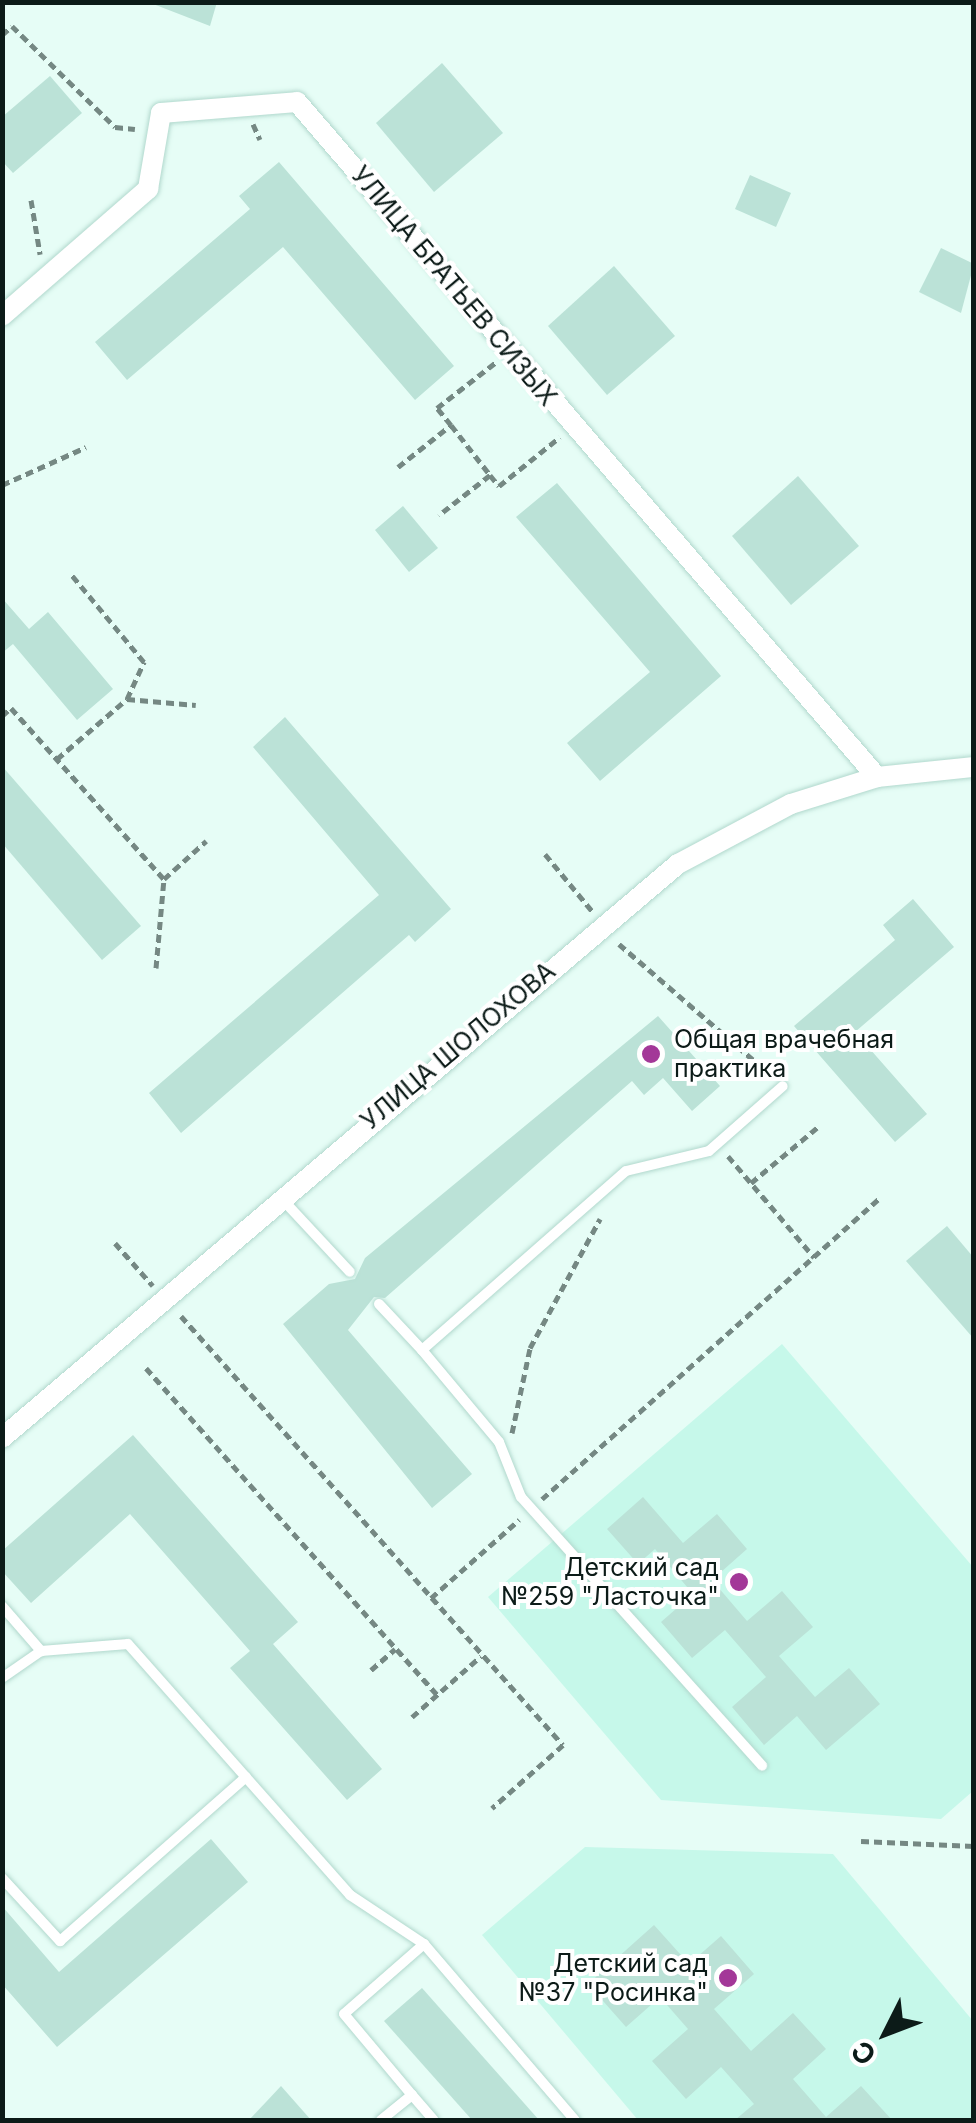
<!DOCTYPE html>
<html>
<head>
<meta charset="utf-8">
<style>
	body { margin:0 }
	#map { position:relative; width:976px; height:2123px; overflow:hidden; background:#e6fdf6; font-family:Inter,sans-serif }
	div>[style] { position:absolute }
	.built>* { inset:0; background:#c6f8ea }
	.building>* { inset:0; background:#bbe2d7 }
	.path>* { height:5px; margin-top:-2.5px; transform-origin:0; background:repeating-linear-gradient(90deg,#758883 0 8px,transparent 0 13px) }
	.roads { filter:drop-shadow(0 0 2px #b1d8cd) drop-shadow(0 0 2px #b1d8cd) }
	.lane>* { height:10px; margin:-5px; padding:0 5px; transform-origin:5px; border-radius:5px; background:#fff }
	.street>* { height:20px; margin:-10px; padding:0 10px; transform-origin:10px; border-radius:10px; background:#fff }
	.dots>* { width:28px; height:28px; translate:-50% -50%; box-sizing:border-box; border:5px solid #fff; border-radius:50% }
	span { translate:-50% -50%; white-space:nowrap; text-align:center; line-height:1.15; -webkit-text-stroke:8px #fff; paint-order:stroke }
	.street-label { font-size:25px; color:#0c1b18 }
	.poi-label { font-size:25px; color:#0c1b18 }
	.left { translate:0 -50%; text-align:left }
	.right { translate:-100% -50%; text-align:right }
	.frame { position:absolute; inset:0; border:5px solid #0c1b18; pointer-events:none }
	.north { position:absolute; left:836px; top:1983px; width:100px; height:100px; -webkit-text-stroke:8px #fff; paint-order:stroke; rotate:228deg; font-size:28px; font-weight:700; line-height:40px; text-align:center; color:#0c1b18 }
	.north::after { content:''; display:block; margin:auto; width:35px; height:45px; background:#0c1b18; clip-path:polygon(50% 0,100% 100%,50% 72%,0 100%) }
</style>
</head>
<body>
<div id="map">
	<div class="built">
		<div style="clip-path:polygon(782px 1344px,973px 1567px,973px 1791px,941px 1819px,661px 1800px,488px 1597px)"></div>
		<div style="clip-path:polygon(585px 1847px,833px 1854px,973px 2021px,973px 2120px,638px 2120px,482px 1935px)"></div>
	</div>
	<div class="building">
		<div style="clip-path:polygon(148px 2px,217px 2px,210px 26px)"></div>
		<div style="clip-path:polygon(442px 63px,503px 133px,434px 192px,376px 123px)"></div>
		<div style="clip-path:polygon(50px 76px,82px 113px,13px 173px,2px 161px,2px 117px)"></div>
		<div style="clip-path:polygon(279px 162px,454px 366px,415px 400px,283px 247px,127px 380px,95px 342px,250px 209px,239px 196px)"></div>
		<div style="clip-path:polygon(750px 175px,791px 193px,776px 227px,735px 209px)"></div>
		<div style="clip-path:polygon(941px 248px,974px 264px,961px 313px,919px 292px)"></div>
		<div style="clip-path:polygon(614px 266px,675px 336px,607px 395px,548px 326px)"></div>
		<div style="clip-path:polygon(798px 476px,859px 546px,791px 605px,732px 536px)"></div>
		<div style="clip-path:polygon(557px 483px,721px 676px,600px 781px,567px 743px,650px 672px,516px 517px)"></div>
		<div style="clip-path:polygon(403px 506px,438px 548px,409px 572px,375px 530px)"></div>
		<div style="clip-path:polygon(2px 598px,29px 629px,48px 612px,113px 689px,77px 720px,13px 644px,2px 653px)"></div>
		<div style="clip-path:polygon(285px 717px,451px 909px,415px 942px,409px 935px,181px 1133px,149px 1093px,379px 895px,253px 747px)"></div>
		<div style="clip-path:polygon(2px 766px,141px 926px,102px 960px,2px 843px)"></div>
		<div style="clip-path:polygon(913px 899px,954px 947px,855px 1032px,927px 1114px,895px 1142px,794px 1026px,895px 940px,883px 925px)"></div>
		<div style="clip-path:polygon(658px 1016px,720px 1086px,692px 1111px,663px 1078px,644px 1095px,632px 1081px,385px 1298px,374px 1297px,348px 1330px,472px 1474px,432px 1508px,283px 1324px,329px 1284px,355px 1279px,365px 1258px)"></div>
		<div style="clip-path:polygon(947px 1226px,974px 1258px,974px 1339px,906px 1261px)"></div>
		<div style="clip-path:polygon(133px 1435px,298px 1622px,273px 1644px,382px 1769px,347px 1800px,230px 1668px,250px 1651px,130px 1514px,31px 1603px,2px 1571px,2px 1551px)"></div>
		<div style="clip-path:polygon(643px 1497px,683px 1543px,717px 1514px,747px 1549px,712px 1580px,747px 1621px,782px 1591px,813px 1627px,779px 1656px,815px 1697px,849px 1668px,880px 1704px,826px 1750px,797px 1716px,764px 1745px,732px 1707px,766px 1677px,725px 1630px,692px 1658px,661px 1622px,693px 1594px,655px 1549px,638px 1564px,607px 1529px)"></div>
		<div style="clip-path:polygon(211px 1839px,248px 1882px,57px 2047px,2px 1984px,2px 1906px,59px 1972px)"></div>
		<div style="clip-path:polygon(654px 1925px,689px 1964px,721px 1936px,754px 1974px,714px 2009px,751px 2051px,793px 2013px,826px 2049px,793px 2079px,826px 2117px,861px 2086px,892px 2120px,735px 2120px,754px 2104px,721px 2067px,686px 2099px,652px 2061px,688px 2029px,660px 1997px,626px 2027px,588px 1984px)"></div>
		<div style="clip-path:polygon(422px 1988px,539px 2120px,472px 2120px,384px 2021px)"></div>
		<div style="clip-path:polygon(281px 2086px,311px 2120px,249px 2120px)"></div>
	</div>
	<div class="path">
		<div style="left:2px;top:35px;width:13px;rotate:-42deg"></div>
		<div style="left:12px;top:26px;width:144px;rotate:44.4deg"></div>
		<div style="left:115px;top:127px;width:20px;rotate:6deg"></div>
		<div style="left:253px;top:124px;width:17px;rotate:66deg"></div>
		<div style="left:31px;top:200px;width:55px;rotate:80.5deg"></div>
		<div style="left:451px;top:425px;width:22px;rotate:-129deg"></div>
		<div style="left:437px;top:408px;width:75px;rotate:-37.9deg"></div>
		<div style="left:398px;top:467px;width:68px;rotate:-38.4deg"></div>
		<div style="left:451px;top:425px;width:63px;rotate:52deg"></div>
		<div style="left:490px;top:475px;width:65px;rotate:141.9deg"></div>
		<div style="left:490px;top:475px;width:14px;rotate:51deg"></div>
		<div style="left:499px;top:486px;width:78px;rotate:-38.8deg"></div>
		<div style="left:2px;top:485px;width:92px;rotate:-24.3deg"></div>
		<div style="left:127px;top:699px;width:69px;rotate:5deg"></div>
		<div style="left:2px;top:716px;width:12px;rotate:-42deg"></div>
		<div style="left:11px;top:708px;width:229px;rotate:48.2deg"></div>
		<div style="left:164px;top:879px;width:57px;rotate:-42.1deg"></div>
		<div style="left:57px;top:759px;width:92px;rotate:-40.6deg"></div>
		<div style="left:127px;top:699px;width:41px;rotate:-65.3deg"></div>
		<div style="left:144px;top:662px;width:116px;rotate:-129.7deg"></div>
		<div style="left:545px;top:854px;width:75px;rotate:50.4deg"></div>
		<div style="left:619px;top:944px;width:203px;rotate:40.8deg"></div>
		<div style="left:156px;top:968px;width:89px;rotate:-84.9deg"></div>
		<div style="left:728px;top:1156px;width:133px;rotate:49.6deg"></div>
		<div style="left:751px;top:1183px;width:89px;rotate:-40deg"></div>
		<div style="left:115px;top:1243px;width:57px;rotate:48.5deg"></div>
		<div style="left:181px;top:1316px;width:574px;rotate:48.32deg"></div>
		<div style="left:563px;top:1745px;width:95px;rotate:138.4deg"></div>
		<div style="left:146px;top:1368px;width:438px;rotate:48.3deg"></div>
		<div style="left:512px;top:1433px;width:87px;rotate:-78deg"></div>
		<div style="left:530px;top:1348px;width:147px;rotate:-61.5deg"></div>
		<div style="left:542px;top:1499px;width:454px;rotate:-41.7deg"></div>
		<div style="left:431px;top:1598px;width:118px;rotate:-41.6deg"></div>
		<div style="left:371px;top:1670px;width:32px;rotate:-41deg"></div>
		<div style="left:412px;top:1717px;width:92px;rotate:-41.5deg"></div>
		<div style="left:861px;top:1841px;width:113px;rotate:2.5deg"></div>
	</div>
	<div class="roads">
		<div class="lane">
			<div style="left:283px;top:1200px;width:98px;rotate:47.1deg"></div>
			<div style="left:379px;top:1304px;width:63px;rotate:46.9deg"></div>
			<div style="left:422px;top:1350px;width:271px;rotate:-41.3deg"></div>
			<div style="left:626px;top:1171px;width:85px;rotate:-13.5deg"></div>
			<div style="left:709px;top:1151px;width:98px;rotate:-41.3deg"></div>
			<div style="left:422px;top:1350px;width:120px;rotate:50.1deg"></div>
			<div style="left:499px;top:1442px;width:59px;rotate:68.2deg"></div>
			<div style="left:521px;top:1497px;width:361px;rotate:48.1deg"></div>
			<div style="left:2px;top:1606px;width:60px;rotate:49.1deg"></div>
			<div style="left:41px;top:1651px;width:87px;rotate:-4.6deg"></div>
			<div style="left:128px;top:1644px;width:335px;rotate:48.5deg"></div>
			<div style="left:350px;top:1895px;width:89px;rotate:33.5deg"></div>
			<div style="left:424px;top:1944px;width:106px;rotate:138.8deg"></div>
			<div style="left:344px;top:2014px;width:106px;rotate:50deg"></div>
			<div style="left:412px;top:2095px;width:40px;rotate:141deg"></div>
			<div style="left:2px;top:1678px;width:47px;rotate:-34.7deg"></div>
			<div style="left:2px;top:1878px;width:86px;rotate:47.4deg"></div>
			<div style="left:60px;top:1941px;width:248px;rotate:-41.4deg"></div>
			<div style="left:424px;top:1944px;width:232px;rotate:49.4deg"></div>
			<div style="left:412px;top:2095px;width:33px;rotate:49deg"></div>
		</div>
		<div class="street">
			<div style="left:2px;top:316px;width:194px;rotate:-41deg"></div>
			<div style="left:148px;top:189px;width:77px;rotate:-80.3deg"></div>
			<div style="left:161px;top:113px;width:136px;rotate:-4.6deg"></div>
			<div style="left:297px;top:102px;width:890px;rotate:49.33deg"></div>
			<div style="left:2px;top:1438px;width:887px;rotate:-40.34deg"></div>
			<div style="left:678px;top:864px;width:128px;rotate:-28deg"></div>
			<div style="left:791px;top:804px;width:90px;rotate:-17.4deg"></div>
			<div style="left:877px;top:777px;width:98px;rotate:-5.9deg"></div>
		</div>
	</div>
	<div class="dots">
		<div style="left:651px;top:1054px;background:#a33898"></div>
		<div style="left:739px;top:1582px;background:#a33898"></div>
		<div style="left:728px;top:1978px;background:#a33898"></div>
	</div>
	<div class="street-label">
		<span style="left:454px;top:286px;rotate:50deg">УЛИЦА БРАТЬЕВ СИЗЫХ</span>
		<span style="left:458px;top:1046px;rotate:-40deg">УЛИЦА ШОЛОХОВА</span>
	</div>
	<div class="poi-label">
		<span class="left" style="left:674px;top:1054px">Общая врачебная<br>практика</span>
		<span class="right" style="left:719px;top:1582px">Детский сад<br>№259 "Ласточка"</span>
		<span class="right" style="left:708px;top:1978px">Детский сад<br>№37 "Росинка"</span>
	</div>
	<div class="frame"></div>
	<div class="north">С</div>
</div>
</body>
</html>
